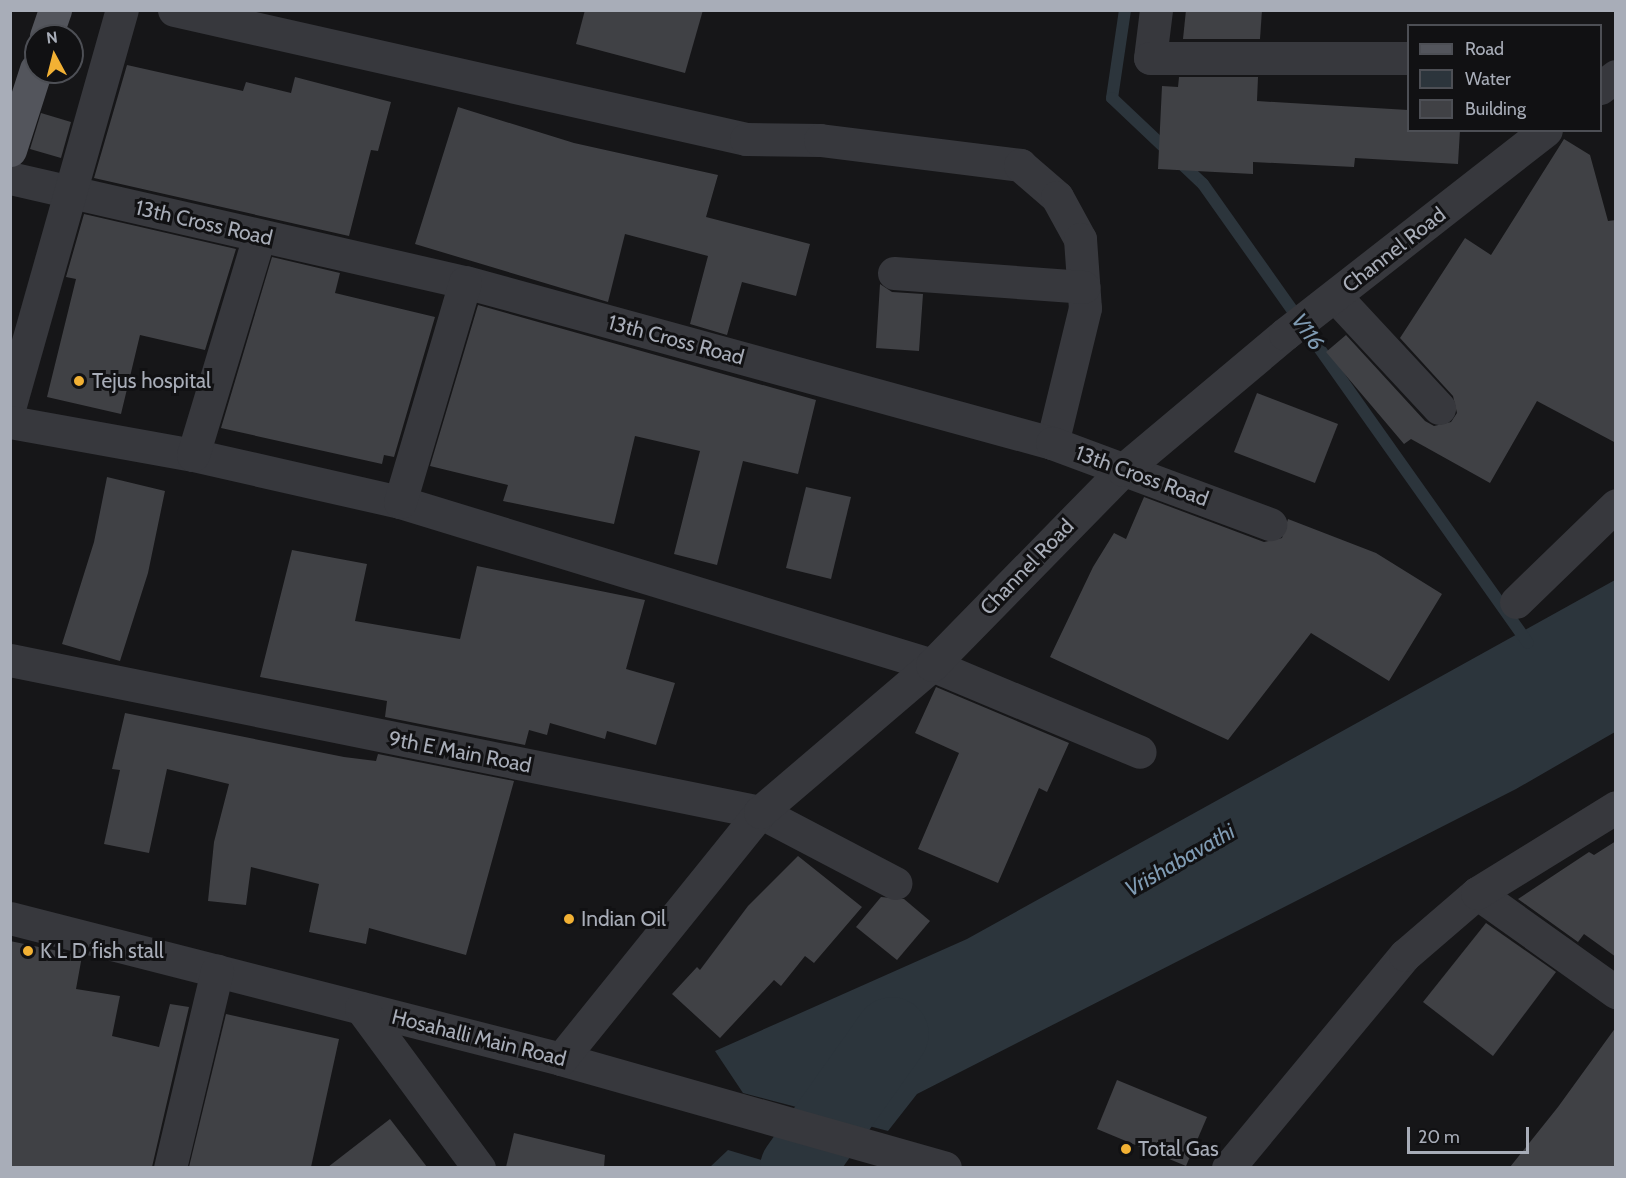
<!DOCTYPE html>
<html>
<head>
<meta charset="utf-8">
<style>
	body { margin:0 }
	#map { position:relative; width:1626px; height:1178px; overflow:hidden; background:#161618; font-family:Cabin,sans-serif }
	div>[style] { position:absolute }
	.water>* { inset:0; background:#2c353c }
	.stream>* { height:12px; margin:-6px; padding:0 6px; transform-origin:6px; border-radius:6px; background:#2c353c }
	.river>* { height:74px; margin:-37px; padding:0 37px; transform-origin:37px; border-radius:37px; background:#2c353c }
	.building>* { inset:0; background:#404145 }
	.minor>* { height:33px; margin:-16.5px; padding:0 16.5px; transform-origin:16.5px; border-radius:16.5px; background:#37383d }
	.major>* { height:33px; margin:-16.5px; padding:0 16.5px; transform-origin:16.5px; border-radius:16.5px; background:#53555c }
	.dots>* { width:16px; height:16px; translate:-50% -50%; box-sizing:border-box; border:3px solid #111113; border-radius:50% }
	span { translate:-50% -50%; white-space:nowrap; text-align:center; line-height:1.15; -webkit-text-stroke:6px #111113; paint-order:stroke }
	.street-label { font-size:21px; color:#a8adb8 }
	.poi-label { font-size:21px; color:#a8adb8 }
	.left { translate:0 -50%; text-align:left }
	.water-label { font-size:22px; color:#7f9bb3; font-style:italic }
	.frame { position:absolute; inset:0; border:12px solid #a8adb8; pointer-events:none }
	.legend { position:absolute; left:1407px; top:24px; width:195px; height:108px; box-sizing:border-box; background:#111113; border:2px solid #4d4f55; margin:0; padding:8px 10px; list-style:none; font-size:18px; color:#a8adb8 }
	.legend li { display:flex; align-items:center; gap:12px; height:30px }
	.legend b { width:30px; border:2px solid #4d4f55 }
	.north { position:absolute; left:24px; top:24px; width:60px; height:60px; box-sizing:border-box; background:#111113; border:2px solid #4d4f55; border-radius:50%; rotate:353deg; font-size:16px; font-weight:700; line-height:24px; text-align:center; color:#a8adb8 }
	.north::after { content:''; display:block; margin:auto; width:21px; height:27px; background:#f2b134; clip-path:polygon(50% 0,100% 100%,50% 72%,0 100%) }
	.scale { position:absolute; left:1407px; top:1127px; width:122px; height:27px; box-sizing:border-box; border:3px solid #a8adb8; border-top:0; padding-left:8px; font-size:18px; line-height:21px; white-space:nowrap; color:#a8adb8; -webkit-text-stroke:4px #111113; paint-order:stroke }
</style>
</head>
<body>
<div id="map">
	<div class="water">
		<div style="clip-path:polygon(1615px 580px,1615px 732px,1516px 789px,917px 1094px,888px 1131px,743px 1093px,715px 1051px,967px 939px)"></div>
		<div style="clip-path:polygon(728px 1150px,785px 1167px,710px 1167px)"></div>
	</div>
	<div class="stream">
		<div style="left:1125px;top:10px;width:89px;rotate:98.4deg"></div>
		<div style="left:1112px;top:98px;width:125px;rotate:43.4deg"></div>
		<div style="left:1203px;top:184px;width:562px;rotate:54.7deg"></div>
	</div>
	<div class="river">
		<div style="left:797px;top:1168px;width:164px;rotate:-54.7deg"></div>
	</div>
	<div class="building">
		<div style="clip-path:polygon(585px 10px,703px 10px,685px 73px,576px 44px)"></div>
		<div style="clip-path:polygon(1186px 10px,1262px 10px,1260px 39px,1183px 39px)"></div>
		<div style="clip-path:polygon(127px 65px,243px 91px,246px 82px,291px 93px,295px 77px,391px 102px,378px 151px,371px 150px,349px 236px,94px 178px)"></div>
		<div style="clip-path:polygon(1179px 77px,1258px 77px,1257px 101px,1408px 110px,1408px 130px,1460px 130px,1458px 164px,1355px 158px,1354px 167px,1253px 162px,1253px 174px,1158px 169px,1162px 86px,1178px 87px)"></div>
		<div style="clip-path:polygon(458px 107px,574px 143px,718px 175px,706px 217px,810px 244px,796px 296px,742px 282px,727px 335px,690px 324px,708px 256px,625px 234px,608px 302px,415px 244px)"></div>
		<div style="clip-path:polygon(41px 113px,71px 122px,61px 158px,30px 149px)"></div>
		<div style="clip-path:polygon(1564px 139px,1590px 155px,1608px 221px,1616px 220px,1616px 443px,1537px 401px,1490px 483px,1411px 439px,1404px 444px,1326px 352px,1346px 335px,1425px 421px,1434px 426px,1451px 422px,1457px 413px,1453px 396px,1400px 338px,1465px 238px,1491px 255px)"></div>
		<div style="clip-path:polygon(84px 214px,236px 249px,205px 350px,140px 335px,121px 414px,47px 397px,76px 279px,66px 277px)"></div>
		<div style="clip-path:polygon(272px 257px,340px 273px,335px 293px,435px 317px,394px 457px,384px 455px,382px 464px,221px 428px)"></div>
		<div style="clip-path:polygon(880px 284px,892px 292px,923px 294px,919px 351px,876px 348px)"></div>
		<div style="clip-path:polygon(478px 305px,816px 400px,798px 474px,743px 461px,717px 565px,674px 554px,700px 451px,635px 436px,614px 524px,503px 501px,508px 485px,430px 466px)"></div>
		<div style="clip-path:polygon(1257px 393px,1338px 424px,1315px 483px,1234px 452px)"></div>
		<div style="clip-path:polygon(107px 477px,165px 491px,148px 573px,120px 661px,62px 644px,94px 542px)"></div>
		<div style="clip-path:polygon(806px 487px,851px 497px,831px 579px,786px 568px)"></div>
		<div style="clip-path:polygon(1144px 497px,1264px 542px,1282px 538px,1288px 519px,1376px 553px,1442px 594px,1389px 681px,1311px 633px,1228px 740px,1050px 657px,1093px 567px,1114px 533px,1126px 539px)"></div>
		<div style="clip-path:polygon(292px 550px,367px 564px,355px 621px,460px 639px,477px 566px,645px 600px,626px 669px,675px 683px,656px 745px,607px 731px,605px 739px,550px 723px,547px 735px,529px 730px,525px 745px,385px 717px,387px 701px,260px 677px)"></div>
		<div style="clip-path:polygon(936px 687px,1069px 743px,1047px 792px,1039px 788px,998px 883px,918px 849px,959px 753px,915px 733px)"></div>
		<div style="clip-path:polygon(125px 713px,344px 757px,376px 761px,378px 754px,514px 781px,466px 955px,369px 928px,366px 944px,309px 932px,319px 884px,251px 867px,246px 905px,208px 901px,214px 842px,229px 784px,167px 769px,149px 853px,104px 844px,120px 770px,112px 769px)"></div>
		<div style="clip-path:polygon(1616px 841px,1616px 957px,1584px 934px,1578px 942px,1518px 899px,1589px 852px,1594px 855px)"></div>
		<div style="clip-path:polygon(798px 856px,862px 907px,814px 963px,805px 956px,781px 986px,774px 980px,720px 1038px,672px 994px,697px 967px,700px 970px,748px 906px)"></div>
		<div style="clip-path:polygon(881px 897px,904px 899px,930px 921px,897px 960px,856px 927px)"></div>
		<div style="clip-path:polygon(1486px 923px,1556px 972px,1493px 1056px,1423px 1002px)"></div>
		<div style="clip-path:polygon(10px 941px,82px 956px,76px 989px,120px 996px,112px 1036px,159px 1047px,170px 1004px,189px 1007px,152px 1167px,10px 1167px)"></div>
		<div style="clip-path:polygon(226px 1014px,339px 1039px,311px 1167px,189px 1167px)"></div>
		<div style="clip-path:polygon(1616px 1027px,1616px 1167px,1510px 1167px,1558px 1107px)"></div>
		<div style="clip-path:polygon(1117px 1080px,1207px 1117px,1186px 1166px,1097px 1129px)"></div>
		<div style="clip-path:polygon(390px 1119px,427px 1167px,328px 1167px)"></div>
		<div style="clip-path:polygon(514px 1133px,605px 1155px,604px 1167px,506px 1167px)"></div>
	</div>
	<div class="minor">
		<div style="left:174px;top:10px;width:586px;rotate:12.71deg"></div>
		<div style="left:746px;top:139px;width:74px;rotate:0.8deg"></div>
		<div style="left:820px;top:140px;width:202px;rotate:7.1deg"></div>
		<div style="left:1020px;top:165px;width:49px;rotate:40.9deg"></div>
		<div style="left:1057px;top:197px;width:48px;rotate:61.3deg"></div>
		<div style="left:1080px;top:239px;width:69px;rotate:85.9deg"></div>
		<div style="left:1085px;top:308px;width:139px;rotate:103.7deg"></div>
		<div style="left:1156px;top:10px;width:48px;rotate:97.1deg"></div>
		<div style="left:1150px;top:58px;width:258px"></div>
		<div style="left:1600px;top:88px;width:20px;rotate:-37deg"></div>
		<div style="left:10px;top:178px;width:467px;rotate:12.9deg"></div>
		<div style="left:465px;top:282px;width:609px;rotate:15.34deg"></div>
		<div style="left:1052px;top:443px;width:233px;rotate:20.4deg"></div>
		<div style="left:894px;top:273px;width:190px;rotate:4.2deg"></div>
		<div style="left:1335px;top:296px;width:153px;rotate:47.1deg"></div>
		<div style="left:10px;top:405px;width:411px;rotate:-74.2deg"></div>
		<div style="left:10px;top:422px;width:186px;rotate:10.2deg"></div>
		<div style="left:193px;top:455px;width:212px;rotate:12.8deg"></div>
		<div style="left:400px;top:502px;width:556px;rotate:17.03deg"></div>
		<div style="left:932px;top:665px;width:225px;rotate:22.7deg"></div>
		<div style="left:193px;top:455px;width:229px;rotate:-73.2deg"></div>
		<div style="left:400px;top:502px;width:229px;rotate:-73.5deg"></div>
		<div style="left:1516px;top:602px;width:139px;rotate:-44.1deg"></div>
		<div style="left:10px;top:660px;width:765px;rotate:11.46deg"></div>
		<div style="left:760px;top:812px;width:153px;rotate:27.7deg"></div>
		<div style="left:1477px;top:893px;width:171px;rotate:35.5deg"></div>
		<div style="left:10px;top:918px;width:569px;rotate:14.35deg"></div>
		<div style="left:561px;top:1059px;width:399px;rotate:15.8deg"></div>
		<div style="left:361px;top:1008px;width:199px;rotate:53.6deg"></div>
		<div style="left:561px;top:1059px;width:317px;rotate:-51.1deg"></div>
		<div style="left:760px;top:812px;width:226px;rotate:-40.5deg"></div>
		<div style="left:932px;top:665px;width:273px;rotate:-45.6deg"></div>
		<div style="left:1123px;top:470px;width:212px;rotate:-40deg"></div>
		<div style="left:1285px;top:334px;width:331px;rotate:-38deg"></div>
		<div style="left:170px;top:1168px;width:203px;rotate:-76.6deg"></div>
		<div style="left:1228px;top:1168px;width:277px;rotate:-50.3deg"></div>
		<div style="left:1405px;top:955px;width:95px;rotate:-40.7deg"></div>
		<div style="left:1477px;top:893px;width:163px;rotate:-31.7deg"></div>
	</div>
	<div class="major">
		<div style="left:46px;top:36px;width:28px;rotate:-71deg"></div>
		<div style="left:10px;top:150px;width:85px;rotate:-72.2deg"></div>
	</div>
	<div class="dots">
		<div style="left:79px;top:381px;background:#f2b134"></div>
		<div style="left:569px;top:919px;background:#f2b134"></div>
		<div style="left:28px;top:951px;background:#f2b134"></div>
		<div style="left:1126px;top:1149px;background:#f2b134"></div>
	</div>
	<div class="street-label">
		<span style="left:204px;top:223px;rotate:13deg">13th Cross Road</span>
		<span style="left:1394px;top:250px;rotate:-38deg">Channel Road</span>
		<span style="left:676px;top:340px;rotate:15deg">13th Cross Road</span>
		<span style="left:1142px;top:476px;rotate:20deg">13th Cross Road</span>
		<span style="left:1027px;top:567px;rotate:-46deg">Channel Road</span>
		<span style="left:460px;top:752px;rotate:11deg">9th E Main Road</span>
		<span style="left:479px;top:1038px;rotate:14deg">Hosahalli Main Road</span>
	</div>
	<div class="poi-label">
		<span class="left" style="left:92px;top:381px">Tejus hospital</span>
		<span class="left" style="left:581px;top:919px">Indian Oil</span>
		<span class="left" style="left:40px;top:951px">K L D fish stall</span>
		<span class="left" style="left:1138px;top:1149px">Total Gas</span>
	</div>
	<div class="water-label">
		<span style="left:1308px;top:332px;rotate:55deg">V116</span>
		<span style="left:1180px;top:860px;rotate:-30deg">Vrishabavathi</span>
	</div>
	<div class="frame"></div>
	<ul class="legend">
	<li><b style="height:8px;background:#53555c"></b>Road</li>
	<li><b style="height:16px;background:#2c353c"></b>Water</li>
	<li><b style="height:16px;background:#404145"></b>Building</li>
	</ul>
	<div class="north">N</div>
	<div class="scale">20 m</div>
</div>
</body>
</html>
